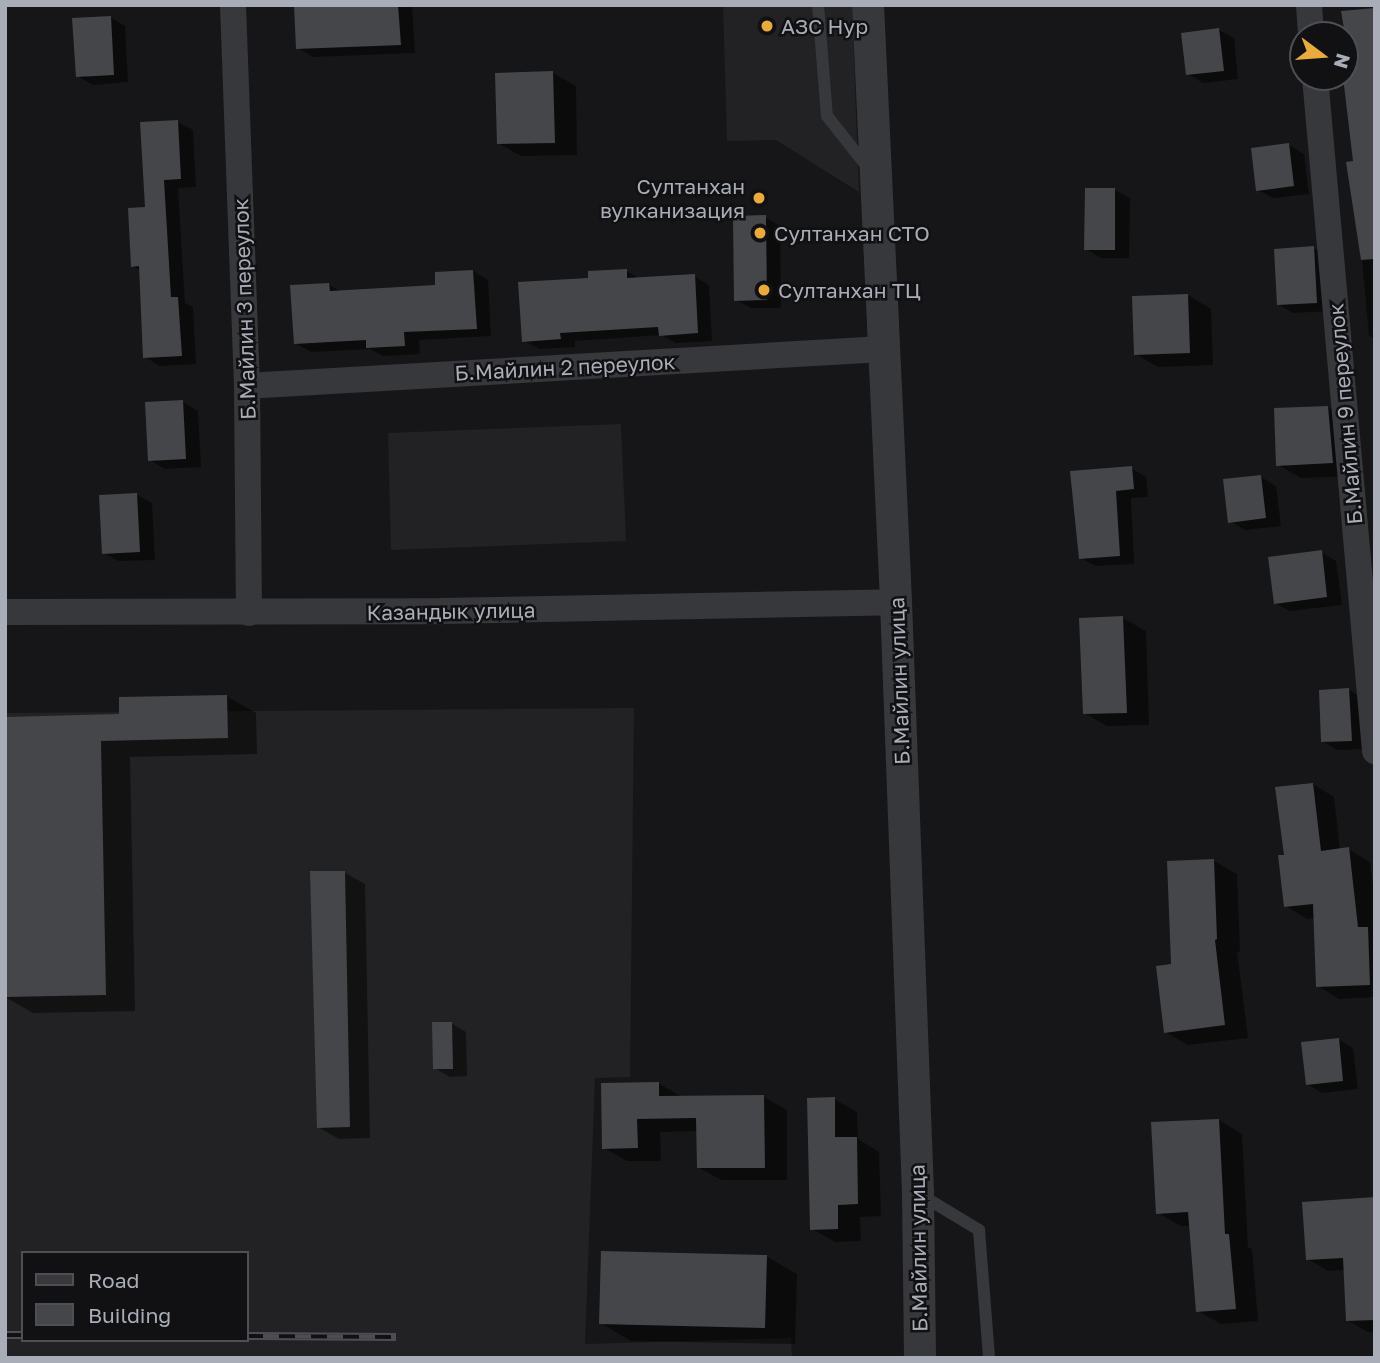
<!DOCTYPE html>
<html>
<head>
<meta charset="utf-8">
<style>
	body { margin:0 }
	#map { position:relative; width:1380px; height:1363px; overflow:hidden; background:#161618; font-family:"Golos Text",sans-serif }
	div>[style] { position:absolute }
	.built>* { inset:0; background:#222224 }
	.shadow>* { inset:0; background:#0007 }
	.building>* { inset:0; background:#45464a }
	.service>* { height:12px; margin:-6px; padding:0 6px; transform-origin:6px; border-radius:6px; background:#37383c }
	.minor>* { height:26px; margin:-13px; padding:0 13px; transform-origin:13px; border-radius:13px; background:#37383c }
	.tertiary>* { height:32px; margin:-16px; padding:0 16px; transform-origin:16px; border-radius:16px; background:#37383c }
	.rail>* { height:8px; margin-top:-4px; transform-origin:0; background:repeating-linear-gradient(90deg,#111113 0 16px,#4c4e53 0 32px); box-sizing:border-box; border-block:2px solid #4c4e53 }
	.dots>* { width:19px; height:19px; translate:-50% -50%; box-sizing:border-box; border:4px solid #111113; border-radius:50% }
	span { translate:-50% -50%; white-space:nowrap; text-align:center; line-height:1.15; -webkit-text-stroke:5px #111113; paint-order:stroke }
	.poi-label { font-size:21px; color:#a8adb7 }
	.left { translate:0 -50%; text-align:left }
	.right { translate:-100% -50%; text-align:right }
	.street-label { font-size:21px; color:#a8adb7 }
	.frame { position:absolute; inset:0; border:7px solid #a8adb7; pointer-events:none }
	.legend { position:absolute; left:21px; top:1251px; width:228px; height:91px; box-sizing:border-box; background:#111113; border:2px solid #4d4f55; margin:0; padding:9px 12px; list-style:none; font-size:21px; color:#a8adb7 }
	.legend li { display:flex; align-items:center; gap:14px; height:35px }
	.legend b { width:35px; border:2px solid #4d4f55 }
	.north { position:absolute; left:1289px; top:21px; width:70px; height:70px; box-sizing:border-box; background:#111113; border:2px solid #4d4f55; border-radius:50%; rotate:106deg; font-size:19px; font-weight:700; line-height:28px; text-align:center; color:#a8adb7 }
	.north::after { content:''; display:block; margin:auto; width:24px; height:32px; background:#e9ab3d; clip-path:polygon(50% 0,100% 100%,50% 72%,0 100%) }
</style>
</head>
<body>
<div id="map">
	<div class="built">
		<div style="clip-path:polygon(723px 5px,852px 5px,859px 192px,776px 140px,727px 141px)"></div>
		<div style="clip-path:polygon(621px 424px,626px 541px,391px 550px,388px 433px)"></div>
		<div style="clip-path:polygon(evenodd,634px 708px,630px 1077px,595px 1078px,585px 1344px,791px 1338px,792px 1358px,5px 1358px,5px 713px,634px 708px,23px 1253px,247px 1253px,247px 1340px,23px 1340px,23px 1253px)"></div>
	</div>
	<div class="shadow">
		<div style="clip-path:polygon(295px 5px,412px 5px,415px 53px,313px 57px,298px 48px)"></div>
		<div style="clip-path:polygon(1375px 10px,1375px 339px,1369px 336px,1357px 206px,1343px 13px)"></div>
		<div style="clip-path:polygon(110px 17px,125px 26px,128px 82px,93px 85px,77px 76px)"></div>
		<div style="clip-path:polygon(1219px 30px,1234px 38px,1238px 79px,1203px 83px,1188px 74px)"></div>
		<div style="clip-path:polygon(553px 73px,576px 86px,577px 155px,521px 156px,498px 143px)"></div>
		<div style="clip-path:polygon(178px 122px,193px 130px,196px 187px,178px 188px,185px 303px,193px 307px,196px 364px,160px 366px,145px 357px,141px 271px,133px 266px,146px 208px)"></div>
		<div style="clip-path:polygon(1289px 145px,1304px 154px,1309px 194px,1273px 198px,1258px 190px)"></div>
		<div style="clip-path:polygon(1115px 190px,1130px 198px,1129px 258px,1101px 258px,1086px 249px)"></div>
		<div style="clip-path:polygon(765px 217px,780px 226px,781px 308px,751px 308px,736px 300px)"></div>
		<div style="clip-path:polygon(1314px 248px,1329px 257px,1331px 311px,1293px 313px,1278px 304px)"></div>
		<div style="clip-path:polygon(473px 271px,488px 280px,491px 336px,419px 340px,420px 354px,383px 356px,370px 349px,311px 352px,295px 343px,329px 285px,342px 292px,437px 287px)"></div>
		<div style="clip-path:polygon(626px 271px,640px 279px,694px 276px,709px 285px,712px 341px,676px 343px,661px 335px,575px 341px,575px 347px,539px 349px,523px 340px)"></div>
		<div style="clip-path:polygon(1188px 295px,1211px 309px,1213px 365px,1158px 367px,1135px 354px)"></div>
		<div style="clip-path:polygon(183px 402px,198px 411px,201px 467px,165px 469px,150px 460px)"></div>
		<div style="clip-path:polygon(1328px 407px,1351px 421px,1355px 476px,1301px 478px,1278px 465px)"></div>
		<div style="clip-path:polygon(1131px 468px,1146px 477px,1148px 497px,1131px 498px,1134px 564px,1096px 566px,1080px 558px,1072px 473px)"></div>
		<div style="clip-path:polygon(1261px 477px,1276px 486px,1281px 526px,1245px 530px,1230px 521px)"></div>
		<div style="clip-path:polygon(137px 495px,152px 503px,155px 560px,119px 561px,103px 553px)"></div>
		<div style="clip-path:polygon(1321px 552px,1336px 561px,1342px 605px,1290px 611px,1275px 603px)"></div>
		<div style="clip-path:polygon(1123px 618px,1146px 631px,1149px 725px,1107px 726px,1084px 713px)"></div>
		<div style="clip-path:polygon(1349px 690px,1364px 699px,1367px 749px,1337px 750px,1322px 741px)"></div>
		<div style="clip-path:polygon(226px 696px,256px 713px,257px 754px,130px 757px,135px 1011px,33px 1013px,5px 997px,5px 718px,121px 716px)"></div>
		<div style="clip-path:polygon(1313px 784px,1334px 797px,1340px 850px,1348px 849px,1370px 862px,1375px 904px,1375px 997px,1339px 999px,1318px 986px,1315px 918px,1307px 919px,1286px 906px,1285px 856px)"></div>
		<div style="clip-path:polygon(1214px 861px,1237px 874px,1240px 952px,1237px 952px,1248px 1038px,1188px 1045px,1165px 1032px,1172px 966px)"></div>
		<div style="clip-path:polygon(345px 873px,365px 884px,370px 1138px,339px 1139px,318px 1127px)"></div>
		<div style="clip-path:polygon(451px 1023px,466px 1032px,467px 1076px,450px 1077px,435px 1068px)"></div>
		<div style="clip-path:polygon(1338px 1039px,1353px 1048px,1358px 1089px,1322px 1093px,1307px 1084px)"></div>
		<div style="clip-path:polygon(658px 1083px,682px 1097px,764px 1097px,787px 1110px,787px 1180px,721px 1180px,698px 1167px,698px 1131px,660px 1132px,661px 1161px,627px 1161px,604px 1148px)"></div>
		<div style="clip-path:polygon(834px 1099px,857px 1112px,858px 1139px,879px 1152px,881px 1216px,860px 1217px,861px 1241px,835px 1242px,812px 1229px)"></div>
		<div style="clip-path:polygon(1219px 1120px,1242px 1134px,1248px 1247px,1252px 1249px,1258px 1321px,1221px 1324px,1198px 1311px,1191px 1226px,1181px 1226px,1158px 1213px)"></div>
		<div style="clip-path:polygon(1375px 1199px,1375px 1332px,1368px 1332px,1347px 1320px,1345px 1270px,1328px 1271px,1308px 1259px)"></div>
		<div style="clip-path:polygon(766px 1256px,797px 1274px,795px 1344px,631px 1341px,601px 1323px)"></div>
	</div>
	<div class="building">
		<div style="clip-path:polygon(294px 5px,398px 5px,401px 45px,296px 49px)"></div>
		<div style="clip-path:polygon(1375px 8px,1375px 259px,1361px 260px,1346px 162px,1353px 161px,1343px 77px,1345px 35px,1341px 11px)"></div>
		<div style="clip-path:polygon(111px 16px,114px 75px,76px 77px,72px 18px)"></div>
		<div style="clip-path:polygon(1219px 28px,1224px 71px,1186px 75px,1181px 33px)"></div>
		<div style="clip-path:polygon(553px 71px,555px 143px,497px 144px,495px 73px)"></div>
		<div style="clip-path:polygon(178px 120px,181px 179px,164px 180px,171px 297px,178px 297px,182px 356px,143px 358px,139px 266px,131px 267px,128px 208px,145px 207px,140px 122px)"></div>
		<div style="clip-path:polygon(1289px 143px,1294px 186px,1256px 191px,1251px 148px)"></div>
		<div style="clip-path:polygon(1085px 188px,1115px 188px,1115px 250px,1084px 250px)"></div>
		<div style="clip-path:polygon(766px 215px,767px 300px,734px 301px,733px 216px)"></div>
		<div style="clip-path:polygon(1314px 246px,1317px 303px,1277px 305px,1274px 249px)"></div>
		<div style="clip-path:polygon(627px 269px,627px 278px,695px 274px,698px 333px,659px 336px,658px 327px,560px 333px,561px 339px,522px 342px,518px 282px,588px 278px,588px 271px)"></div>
		<div style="clip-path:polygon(473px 270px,477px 329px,404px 332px,405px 346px,366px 348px,366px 340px,294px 344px,290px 285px,329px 283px,330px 291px,435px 285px,435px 272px)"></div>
		<div style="clip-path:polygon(1188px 294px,1190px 353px,1134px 355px,1132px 296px)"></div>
		<div style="clip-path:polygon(183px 400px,186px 459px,148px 461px,145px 402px)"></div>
		<div style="clip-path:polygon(1328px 406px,1333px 463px,1276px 466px,1274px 408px)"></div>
		<div style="clip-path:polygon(1132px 466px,1134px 489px,1116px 491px,1120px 556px,1079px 559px,1070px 471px)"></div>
		<div style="clip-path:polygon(1261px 475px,1266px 518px,1228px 523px,1223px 479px)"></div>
		<div style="clip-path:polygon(137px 493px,140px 552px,102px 554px,99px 495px)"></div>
		<div style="clip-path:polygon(1322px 550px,1327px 597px,1274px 604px,1268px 557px)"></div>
		<div style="clip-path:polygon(1123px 616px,1127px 713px,1083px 714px,1079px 618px)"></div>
		<div style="clip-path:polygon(1349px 688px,1352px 741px,1321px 742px,1319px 690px)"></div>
		<div style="clip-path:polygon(227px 695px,228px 738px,101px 741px,106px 995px,5px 997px,5px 717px,119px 714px,119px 697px)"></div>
		<div style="clip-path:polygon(1313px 783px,1321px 851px,1349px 847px,1358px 927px,1368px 927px,1370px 985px,1316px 987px,1313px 904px,1284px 907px,1278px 855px,1284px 855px,1275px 787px)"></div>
		<div style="clip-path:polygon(1214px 859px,1217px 939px,1215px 940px,1225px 1025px,1164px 1033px,1156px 966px,1171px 964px,1167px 861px)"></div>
		<div style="clip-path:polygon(310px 871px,345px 871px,350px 1127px,317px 1128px)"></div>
		<div style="clip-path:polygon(432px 1022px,452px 1022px,453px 1069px,433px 1069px)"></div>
		<div style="clip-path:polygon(1339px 1038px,1343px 1081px,1306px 1085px,1301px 1042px)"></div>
		<div style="clip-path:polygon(659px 1082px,659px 1096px,764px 1095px,765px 1168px,697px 1168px,696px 1118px,637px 1119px,638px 1148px,602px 1149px,601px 1083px)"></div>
		<div style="clip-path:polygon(835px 1097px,835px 1137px,857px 1137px,858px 1204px,838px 1205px,838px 1229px,810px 1230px,807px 1098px)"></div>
		<div style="clip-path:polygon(1219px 1119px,1225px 1234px,1229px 1234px,1236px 1309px,1196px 1312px,1188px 1212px,1156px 1214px,1151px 1122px)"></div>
		<div style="clip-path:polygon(1375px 1197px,1375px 1320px,1346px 1321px,1343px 1258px,1306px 1260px,1302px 1202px)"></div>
		<div style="clip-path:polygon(601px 1251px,767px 1255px,765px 1328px,599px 1324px)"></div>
	</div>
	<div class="service">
		<div style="left:818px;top:5px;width:111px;rotate:85.4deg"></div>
		<div style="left:827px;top:116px;width:68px;rotate:51.6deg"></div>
		<div style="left:921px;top:1195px;width:68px;rotate:31.1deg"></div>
		<div style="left:979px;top:1230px;width:128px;rotate:85.5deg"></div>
	</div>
	<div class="minor">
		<div style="left:233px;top:5px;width:381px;rotate:87.9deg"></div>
		<div style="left:247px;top:386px;width:227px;rotate:89.5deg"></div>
		<div style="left:1309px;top:5px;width:30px;rotate:86deg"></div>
		<div style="left:1315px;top:77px;width:677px;rotate:84.91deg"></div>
		<div style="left:247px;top:386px;width:637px;rotate:-3.33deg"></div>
		<div style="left:5px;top:612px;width:437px;rotate:-0.1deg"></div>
		<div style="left:442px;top:611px;width:454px;rotate:-1.1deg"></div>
	</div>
	<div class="tertiary">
		<div style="left:868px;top:5px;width:598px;rotate:87.31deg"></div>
		<div style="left:896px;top:602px;width:591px;rotate:87.87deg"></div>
		<div style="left:918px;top:1193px;width:165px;rotate:89.3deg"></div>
	</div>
	<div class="rail">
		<div style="left:5px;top:1335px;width:18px"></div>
		<div style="left:247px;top:1336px;width:149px;rotate:0.4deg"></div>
	</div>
	<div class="dots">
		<div style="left:767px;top:26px;background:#e9ab3d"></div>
		<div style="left:759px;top:198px;background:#e9ab3d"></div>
		<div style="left:760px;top:233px;background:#e9ab3d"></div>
		<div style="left:764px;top:290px;background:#e9ab3d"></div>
	</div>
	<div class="poi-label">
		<span class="left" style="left:781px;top:26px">АЗС Нур</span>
		<span class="right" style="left:745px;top:198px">Султанхан<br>вулканизация</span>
		<span class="left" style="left:774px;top:233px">Султанхан СТО</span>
		<span class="left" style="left:778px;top:290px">Султанхан ТЦ</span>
	</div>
	<div class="street-label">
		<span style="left:244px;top:309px;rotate:-92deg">Б.Майлин 3 переулок</span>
		<span style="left:565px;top:367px;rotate:-3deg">Б.Майлин 2 переулок</span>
		<span style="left:1345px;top:414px;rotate:-95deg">Б.Майлин 9 переулок</span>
		<span style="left:451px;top:611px;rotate:-1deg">Казандык улица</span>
		<span style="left:899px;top:681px;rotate:-92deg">Б.Майлин улица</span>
		<span style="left:918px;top:1248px;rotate:-91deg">Б.Майлин улица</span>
	</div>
	<div class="frame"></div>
	<ul class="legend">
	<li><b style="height:9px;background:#37383c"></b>Road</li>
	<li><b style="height:19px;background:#45464a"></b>Building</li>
	</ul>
	<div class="north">N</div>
</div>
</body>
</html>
